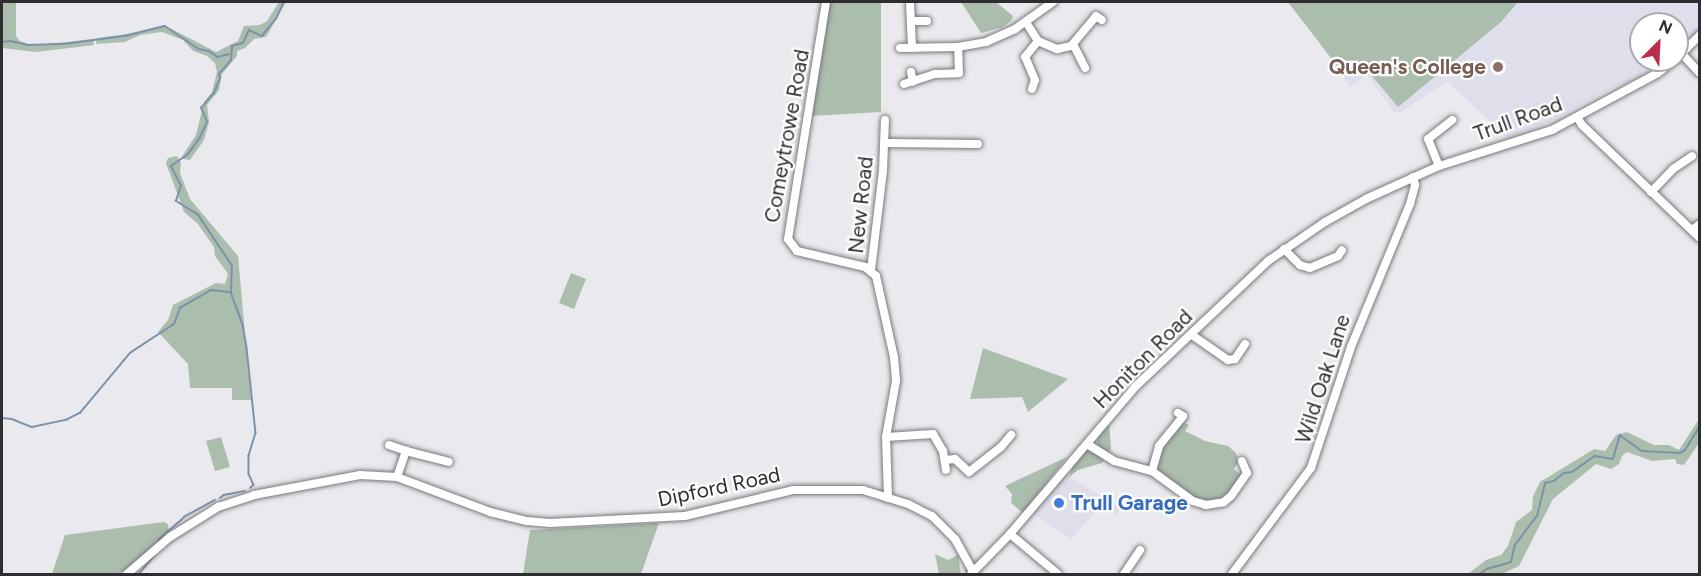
<!DOCTYPE html>
<html>
<head>
<meta charset="utf-8">
<style>
	body { margin:0 }
	#map { position:relative; width:1701px; height:576px; overflow:hidden; background:#eaeaee; font-family:Figtree,sans-serif }
	div>[style] { position:absolute }
	.built>* { inset:0; background:#dfdfeb }
	.green>* { inset:0; background:#abbead }
	.stream>* { height:1.5px; margin:-0.75px; padding:0 0.75px; transform-origin:0.75px; border-radius:0.75px; background:#7d91ab }
	.roads { filter:drop-shadow(0 0 2px #79797d) drop-shadow(0 0 2px #79797d) }
	.minor>* { height:8px; margin:-4px; padding:0 4px; transform-origin:4px; border-radius:4px; background:#fff }
	.dots>* { width:16px; height:16px; translate:-50% -50%; box-sizing:border-box; border:3px solid #fff; border-radius:50% }
	span { translate:-50% -50%; white-space:nowrap; text-align:center; line-height:1.15; -webkit-text-stroke:4.5px #fff; paint-order:stroke }
	.education-label { font-size:21px; color:#785e54; font-weight:700 }
	.right { translate:-100% -50%; text-align:right }
	.street-label { font-size:21px; color:#2e2e30 }
	.shop-label { font-size:21px; color:#366cbe; font-weight:700 }
	.left { translate:0 -50%; text-align:left }
	.frame { position:absolute; inset:0; border:3px solid #2e2e30; pointer-events:none }
	.north { position:absolute; left:1629px; top:12px; width:60px; height:60px; box-sizing:border-box; background:#fff; border:2px solid #ababac; border-radius:50%; rotate:24deg; font-size:16px; font-weight:700; line-height:24px; text-align:center; color:#2e2e30 }
	.north::after { content:''; display:block; margin:auto; width:21px; height:27px; background:#bc2c4b; clip-path:polygon(50% 0,100% 100%,50% 72%,0 100%) }
</style>
</head>
<body>
<div id="map">
	<div class="built">
		<div style="clip-path:polygon(1287px 2px,1699px 2px,1699px 30px,1677px 51px,1677px 24px,1641px 24px,1641px 60px,1667px 60px,1650px 73px,1612px 88px,1552px 121px,1509px 140px,1447px 81px,1400px 113px,1394px 112px,1367px 74px,1350px 87px,1311px 31px)"></div>
		<div style="clip-path:polygon(1066px 475px,1120px 507px,1117px 515px,1101px 506px,1071px 539px,1043px 521px,1034px 513px)"></div>
	</div>
	<div class="green">
		<div style="clip-path:polygon(2px 2px,16px 2px,16px 36px,20px 41px,34px 46px,93px 39px,94px 45px,36px 52px,2px 48px)"></div>
		<div style="clip-path:polygon(279px 2px,286px 2px,266px 37px,254px 39px,245px 48px,237px 51px,237px 56px,222px 74px,219px 90px,207px 105px,209px 122px,204px 140px,190px 160px,183px 159px,183px 155px,196px 135px,204px 102px,212px 92px,217px 72px,215px 63px,207px 56px,193px 51px,183px 40px,162px 32px,140px 35px,125px 42px,96px 44px,97px 38px,127px 34px,164px 25px,216px 52px,238px 41px,244px 26px,260px 25px,267px 21px)"></div>
		<div style="clip-path:polygon(829px 2px,881px 2px,881px 112px,811px 116px)"></div>
		<div style="clip-path:polygon(961px 2px,996px 2px,1013px 16px,1012px 20px,1003px 27px,981px 33px)"></div>
		<div style="clip-path:polygon(1288px 2px,1518px 2px,1501px 22px,1398px 107px,1361px 63px,1349px 73px,1341px 71px)"></div>
		<div style="clip-path:polygon(177px 156px,181px 163px,180px 173px,190px 199px,238px 256px,251px 400px,232px 400px,232px 388px,190px 388px,188px 364px,158px 332px,168px 320px,173px 305px,216px 283px,225px 284px,228px 274px,215px 256px,214px 247px,198px 224px,184px 212px,166px 163px,168px 158px)"></div>
		<div style="clip-path:polygon(571px 273px,586px 279px,574px 309px,559px 303px)"></div>
		<div style="clip-path:polygon(983px 348px,1068px 379px,1028px 412px,1022px 397px,970px 399px)"></div>
		<div style="clip-path:polygon(1699px 419px,1699px 443px,1684px 465px,1677px 464px,1675px 459px,1652px 461px,1627px 452px,1622px 456px,1619px 464px,1611px 469px,1596px 464px,1553px 499px,1519px 566px,1502px 574px,1468px 574px,1486px 560px,1501px 555px,1508px 546px,1516px 522px,1532px 510px,1533px 496px,1540px 482px,1594px 449px,1605px 451px,1616px 435px,1627px 432px,1654px 445px,1669px 445px,1679px 450px)"></div>
		<div style="clip-path:polygon(1109px 422px,1111px 449px,1102px 463px,1078px 470px,1069px 477px,1074px 463px,1084px 451px,1092px 450px,1097px 444px,1098px 437px)"></div>
		<div style="clip-path:polygon(1183px 422px,1189px 425px,1185px 431px,1205px 441px,1228px 446px,1236px 453px,1239px 461px,1234px 469px,1241px 475px,1230px 492px,1217px 501px,1199px 501px,1156px 470px,1162px 447px)"></div>
		<div style="clip-path:polygon(221px 437px,230px 467px,215px 471px,206px 441px)"></div>
		<div style="clip-path:polygon(1067px 457px,1023px 513px,1011px 503px,1012px 494px,1005px 486px)"></div>
		<div style="clip-path:polygon(164px 522px,168px 524px,169px 534px,124px 571px,117px 574px,52px 574px,65px 535px)"></div>
		<div style="clip-path:polygon(659px 523px,641px 574px,523px 574px,530px 530px)"></div>
		<div style="clip-path:polygon(935px 554px,948px 560px,958px 555px,961px 574px,939px 574px)"></div>
	</div>
	<div class="stream">
		<div style="left:2px;top:42px;width:9px;rotate:-6deg"></div>
		<div style="left:11px;top:41px;width:18px;rotate:13deg"></div>
		<div style="left:29px;top:45px;width:34px;rotate:-2deg"></div>
		<div style="left:63px;top:44px;width:63px;rotate:-7.4deg"></div>
		<div style="left:125px;top:36px;width:41px;rotate:-14deg"></div>
		<div style="left:165px;top:26px;width:41px;rotate:34.1deg"></div>
		<div style="left:199px;top:49px;width:10px;rotate:11deg"></div>
		<div style="left:209px;top:51px;width:11px;rotate:34deg"></div>
		<div style="left:218px;top:57px;width:11px;rotate:-15deg"></div>
		<div style="left:231px;top:292px;width:35px;rotate:70deg"></div>
		<div style="left:243px;top:325px;width:23px;rotate:80deg"></div>
		<div style="left:247px;top:348px;width:85px;rotate:84deg"></div>
		<div style="left:256px;top:433px;width:24px;rotate:107deg"></div>
		<div style="left:249px;top:456px;width:18px;rotate:90deg"></div>
		<div style="left:249px;top:474px;width:12px;rotate:66deg"></div>
		<div style="left:254px;top:485px;width:4px;rotate:135deg"></div>
		<div style="left:2px;top:418px;width:10px;rotate:6deg"></div>
		<div style="left:12px;top:419px;width:22px;rotate:22deg"></div>
		<div style="left:32px;top:427px;width:35px;rotate:-12deg"></div>
		<div style="left:66px;top:420px;width:16px;rotate:-27deg"></div>
		<div style="left:80px;top:413px;width:78px;rotate:-50.2deg"></div>
		<div style="left:130px;top:353px;width:53px;rotate:-33.4deg"></div>
		<div style="left:174px;top:324px;width:17px;rotate:-69deg"></div>
		<div style="left:180px;top:308px;width:36px;rotate:-30deg"></div>
		<div style="left:211px;top:290px;width:20px;rotate:6deg"></div>
		<div style="left:231px;top:292px;width:26px;rotate:-88deg"></div>
		<div style="left:232px;top:266px;width:61px;rotate:-123.7deg"></div>
		<div style="left:198px;top:215px;width:26px;rotate:-148deg"></div>
		<div style="left:176px;top:201px;width:16px;rotate:-72deg"></div>
		<div style="left:181px;top:186px;width:22px;rotate:-117deg"></div>
		<div style="left:171px;top:166px;width:21px;rotate:-35deg"></div>
		<div style="left:188px;top:154px;width:19px;rotate:-54deg"></div>
		<div style="left:199px;top:139px;width:19px;rotate:-65deg"></div>
		<div style="left:207px;top:122px;width:15px;rotate:-113deg"></div>
		<div style="left:201px;top:108px;width:20px;rotate:-49deg"></div>
		<div style="left:214px;top:93px;width:16px;rotate:-68deg"></div>
		<div style="left:220px;top:78px;width:4px;rotate:-104deg"></div>
		<div style="left:219px;top:74px;width:18px;rotate:-49deg"></div>
		<div style="left:231px;top:60px;width:14px;rotate:-86deg"></div>
		<div style="left:232px;top:46px;width:11px;rotate:-15deg"></div>
		<div style="left:243px;top:43px;width:14px;rotate:-65deg"></div>
		<div style="left:249px;top:30px;width:14px;rotate:25deg"></div>
		<div style="left:262px;top:36px;width:22px;rotate:-51deg"></div>
		<div style="left:276px;top:19px;width:19px;rotate:-65deg"></div>
		<div style="left:220px;top:498px;width:5px;rotate:-37deg"></div>
		<div style="left:224px;top:495px;width:21px;rotate:-11deg"></div>
		<div style="left:158px;top:540px;width:35px;rotate:-41deg"></div>
		<div style="left:184px;top:517px;width:35px;rotate:-29deg"></div>
		<div style="left:139px;top:574px;width:25px;rotate:-50deg"></div>
		<div style="left:1480px;top:574px;width:9px;rotate:-36deg"></div>
		<div style="left:1487px;top:569px;width:25px;rotate:-16deg"></div>
		<div style="left:1511px;top:562px;width:17px;rotate:-77deg"></div>
		<div style="left:1515px;top:545px;width:36px;rotate:-53deg"></div>
		<div style="left:1537px;top:516px;width:34px;rotate:-76deg"></div>
		<div style="left:1545px;top:483px;width:9px;rotate:-13deg"></div>
		<div style="left:1554px;top:481px;width:13px;rotate:-39deg"></div>
		<div style="left:1564px;top:473px;width:8px;rotate:-7deg"></div>
		<div style="left:1572px;top:472px;width:28px;rotate:-35deg"></div>
		<div style="left:1595px;top:456px;width:18px;rotate:9deg"></div>
		<div style="left:1613px;top:459px;width:25px;rotate:-74deg"></div>
		<div style="left:1620px;top:435px;width:27px;rotate:36deg"></div>
		<div style="left:1642px;top:451px;width:38px;rotate:3deg"></div>
		<div style="left:1680px;top:453px;width:6px;rotate:-31deg"></div>
		<div style="left:1685px;top:450px;width:28px;rotate:-58deg"></div>
	</div>
	<div class="roads">
		<div class="minor">
			<div style="left:826px;top:2px;width:240px;rotate:99.1deg"></div>
			<div style="left:788px;top:239px;width:15px;rotate:53deg"></div>
			<div style="left:797px;top:251px;width:70px;rotate:13.2deg"></div>
			<div style="left:865px;top:267px;width:14px;rotate:39deg"></div>
			<div style="left:876px;top:276px;width:83px;rotate:77.5deg"></div>
			<div style="left:894px;top:357px;width:24px;rotate:85deg"></div>
			<div style="left:896px;top:381px;width:57px;rotate:100.1deg"></div>
			<div style="left:886px;top:437px;width:61px;rotate:88.1deg"></div>
			<div style="left:910px;top:2px;width:46px;rotate:87.5deg"></div>
			<div style="left:912px;top:21px;width:15px"></div>
			<div style="left:1026px;top:22px;width:22px;rotate:58deg"></div>
			<div style="left:1038px;top:41px;width:21px;rotate:23deg"></div>
			<div style="left:1057px;top:49px;width:14px;rotate:-12deg"></div>
			<div style="left:1071px;top:46px;width:39px;rotate:-50deg"></div>
			<div style="left:1096px;top:16px;width:7px;rotate:34deg"></div>
			<div style="left:1073px;top:44px;width:27px;rotate:63deg"></div>
			<div style="left:900px;top:48px;width:58px;rotate:-1deg"></div>
			<div style="left:958px;top:47px;width:28px;rotate:-10deg"></div>
			<div style="left:986px;top:42px;width:32px;rotate:-24deg"></div>
			<div style="left:1015px;top:29px;width:47px;rotate:-35.4deg"></div>
			<div style="left:1682px;top:54px;width:26px;rotate:47deg"></div>
			<div style="left:1677px;top:58px;width:33px;rotate:-45deg"></div>
			<div style="left:911px;top:72px;width:10px;rotate:79deg"></div>
			<div style="left:904px;top:84px;width:33px;rotate:-18deg"></div>
			<div style="left:935px;top:74px;width:24px;rotate:-2deg"></div>
			<div style="left:959px;top:73px;width:26px;rotate:-92deg"></div>
			<div style="left:1032px;top:89px;width:9px;rotate:-72deg"></div>
			<div style="left:1035px;top:80px;width:25px;rotate:-113deg"></div>
			<div style="left:1025px;top:57px;width:21px;rotate:-51deg"></div>
			<div style="left:1577px;top:117px;width:9px;rotate:58deg"></div>
			<div style="left:1582px;top:125px;width:163px;rotate:43.8deg"></div>
			<div style="left:885px;top:143px;width:93px;rotate:0.6deg"></div>
			<div style="left:1439px;top:166px;width:29px;rotate:-112deg"></div>
			<div style="left:1428px;top:139px;width:31px;rotate:-38deg"></div>
			<div style="left:1651px;top:192px;width:32px;rotate:-46deg"></div>
			<div style="left:1673px;top:169px;width:23px;rotate:-34deg"></div>
			<div style="left:1692px;top:230px;width:10px;rotate:-37deg"></div>
			<div style="left:1284px;top:249px;width:23px;rotate:45deg"></div>
			<div style="left:1300px;top:265px;width:10px;rotate:17deg"></div>
			<div style="left:1310px;top:268px;width:30px;rotate:-23deg"></div>
			<div style="left:1338px;top:256px;width:7px;rotate:-56deg"></div>
			<div style="left:871px;top:270px;width:100px;rotate:-83.1deg"></div>
			<div style="left:883px;top:171px;width:51px;rotate:-87.8deg"></div>
			<div style="left:1192px;top:335px;width:44px;rotate:34.8deg"></div>
			<div style="left:1228px;top:360px;width:7px;rotate:-8deg"></div>
			<div style="left:1235px;top:359px;width:18px;rotate:-56deg"></div>
			<div style="left:886px;top:437px;width:47px;rotate:-3.7deg"></div>
			<div style="left:933px;top:434px;width:20px;rotate:60deg"></div>
			<div style="left:943px;top:451px;width:19px;rotate:81deg"></div>
			<div style="left:1087px;top:444px;width:32px;rotate:32deg"></div>
			<div style="left:1114px;top:461px;width:39px;rotate:15deg"></div>
			<div style="left:1152px;top:471px;width:51px;rotate:36.2deg"></div>
			<div style="left:1193px;top:501px;width:14px;rotate:17deg"></div>
			<div style="left:1206px;top:505px;width:18px;rotate:-9deg"></div>
			<div style="left:1224px;top:502px;width:9px;rotate:-41deg"></div>
			<div style="left:1231px;top:496px;width:28px;rotate:-55deg"></div>
			<div style="left:1247px;top:473px;width:13px;rotate:-113deg"></div>
			<div style="left:389px;top:445px;width:18px;rotate:19deg"></div>
			<div style="left:945px;top:460px;width:10px;rotate:-6deg"></div>
			<div style="left:955px;top:459px;width:19px;rotate:43deg"></div>
			<div style="left:969px;top:472px;width:41px;rotate:-38deg"></div>
			<div style="left:1001px;top:447px;width:16px;rotate:-50deg"></div>
			<div style="left:1152px;top:471px;width:26px;rotate:-74deg"></div>
			<div style="left:1159px;top:446px;width:38px;rotate:-51deg"></div>
			<div style="left:1183px;top:416px;width:6px;rotate:-149deg"></div>
			<div style="left:397px;top:477px;width:28px;rotate:-71deg"></div>
			<div style="left:406px;top:451px;width:44px;rotate:14.3deg"></div>
			<div style="left:1010px;top:534px;width:62px;rotate:39.8deg"></div>
			<div style="left:127px;top:574px;width:57px;rotate:-40.7deg"></div>
			<div style="left:170px;top:537px;width:57px;rotate:-32deg"></div>
			<div style="left:218px;top:507px;width:38px;rotate:-18deg"></div>
			<div style="left:254px;top:495px;width:108px;rotate:-10.7deg"></div>
			<div style="left:360px;top:475px;width:37px;rotate:3deg"></div>
			<div style="left:397px;top:477px;width:99px;rotate:20.6deg"></div>
			<div style="left:490px;top:512px;width:38px;rotate:14deg"></div>
			<div style="left:527px;top:521px;width:23px;rotate:5deg"></div>
			<div style="left:550px;top:523px;width:135px;rotate:-3deg"></div>
			<div style="left:685px;top:516px;width:111px;rotate:-13.5deg"></div>
			<div style="left:793px;top:490px;width:70px"></div>
			<div style="left:863px;top:490px;width:47px;rotate:17.3deg"></div>
			<div style="left:908px;top:504px;width:27px;rotate:27deg"></div>
			<div style="left:932px;top:516px;width:33px;rotate:45deg"></div>
			<div style="left:955px;top:539px;width:38px;rotate:61deg"></div>
			<div style="left:971px;top:574px;width:56px;rotate:-45.7deg"></div>
			<div style="left:1010px;top:534px;width:194px;rotate:-49.6deg"></div>
			<div style="left:1136px;top:386px;width:182px;rotate:-43.4deg"></div>
			<div style="left:1268px;top:261px;width:69px;rotate:-34.4deg"></div>
			<div style="left:1325px;top:222px;width:49px;rotate:-29.2deg"></div>
			<div style="left:1368px;top:198px;width:78px;rotate:-24.3deg"></div>
			<div style="left:1439px;top:166px;width:119px;rotate:-17.7deg"></div>
			<div style="left:1552px;top:130px;width:120px;rotate:-28.3deg"></div>
			<div style="left:1658px;top:73px;width:21px;rotate:-39deg"></div>
			<div style="left:1124px;top:574px;width:29px;rotate:-56deg"></div>
			<div style="left:1232px;top:574px;width:132px;rotate:-53.3deg"></div>
			<div style="left:1311px;top:468px;width:127px;rotate:-71.7deg"></div>
			<div style="left:1351px;top:347px;width:155px;rotate:-67.6deg"></div>
			<div style="left:1410px;top:204px;width:20px;rotate:-75deg"></div>
			<div style="left:1415px;top:185px;width:8px;rotate:-104deg"></div>
		</div>
	</div>
	<div class="dots">
		<div style="left:1498px;top:67px;background:#8d6e63"></div>
		<div style="left:1059px;top:503px;background:#3f7fe0"></div>
	</div>
	<div class="education-label">
		<span class="right" style="left:1486px;top:67px">Queen's College</span>
	</div>
	<div class="street-label">
		<span style="left:1518px;top:119px;rotate:-20deg">Trull Road</span>
		<span style="left:787px;top:136px;rotate:-80deg">Comeytrowe Road</span>
		<span style="left:861px;top:205px;rotate:-84deg">New Road</span>
		<span style="left:1143px;top:359px;rotate:-45deg">Honiton Road</span>
		<span style="left:1323px;top:379px;rotate:-72deg">Wild Oak Lane</span>
		<span style="left:719px;top:487px;rotate:-12deg">Dipford Road</span>
	</div>
	<div class="shop-label">
		<span class="left" style="left:1071px;top:503px">Trull Garage</span>
	</div>
	<div class="frame"></div>
	<div class="north">N</div>
</div>
</body>
</html>
